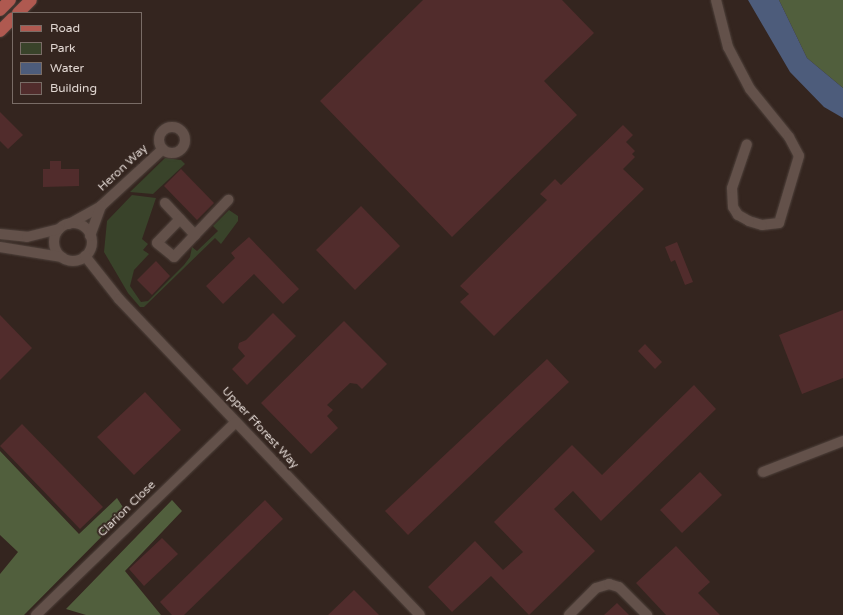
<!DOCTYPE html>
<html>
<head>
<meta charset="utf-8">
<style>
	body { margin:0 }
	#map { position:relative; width:843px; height:615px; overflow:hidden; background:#34251f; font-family:"Varela Round",sans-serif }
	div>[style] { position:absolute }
	.green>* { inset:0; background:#39432a }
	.forest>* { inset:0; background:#515f3d }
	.water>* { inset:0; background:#4d5c7b }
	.building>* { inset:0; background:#512c2c }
	.roads { filter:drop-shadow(0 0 1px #4f423c) drop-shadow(0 0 1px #4f423c) }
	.minor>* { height:10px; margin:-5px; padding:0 5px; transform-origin:5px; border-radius:5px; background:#63514a }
	.minor>.ring { margin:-5px; padding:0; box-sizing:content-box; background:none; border:10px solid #63514a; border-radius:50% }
	.primary>* { height:12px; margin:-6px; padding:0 6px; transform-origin:6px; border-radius:6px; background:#af5950 }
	span { translate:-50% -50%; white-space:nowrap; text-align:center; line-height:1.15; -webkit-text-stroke:4px #34251f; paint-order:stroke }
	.street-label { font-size:12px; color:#e0d6d1 }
	.legend { position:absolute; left:12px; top:12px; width:130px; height:92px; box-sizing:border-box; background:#34251f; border:1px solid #796c66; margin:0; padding:5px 7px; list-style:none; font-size:12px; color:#e0d6d1 }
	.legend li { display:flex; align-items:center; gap:8px; height:20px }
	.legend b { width:20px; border:1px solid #796c66 }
</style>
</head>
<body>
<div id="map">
	<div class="green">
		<div style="clip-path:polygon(165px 158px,181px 160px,185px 164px,153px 194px,130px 192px)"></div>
		<div style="clip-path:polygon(132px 195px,156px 198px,142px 239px,148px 244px,143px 250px,149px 254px,134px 270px,130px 286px,141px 302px,148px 301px,184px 265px,190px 257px,192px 247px,197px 251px,218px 231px,213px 226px,229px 210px,238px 216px,238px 221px,221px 244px,215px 238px,144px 307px,140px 307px,128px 293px,104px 252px,107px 221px)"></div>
	</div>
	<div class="forest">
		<div style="clip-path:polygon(779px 0,843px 0,843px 88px,807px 58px)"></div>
		<div style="clip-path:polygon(0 451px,79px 534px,117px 498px,126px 512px,24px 615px,0 615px,0 574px,18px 552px,0 535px)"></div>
		<div style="clip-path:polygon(172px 500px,182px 511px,125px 571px,161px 615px,86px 615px,66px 609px)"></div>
	</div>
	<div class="water">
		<div style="clip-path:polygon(748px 0,779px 0,807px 58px,843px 88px,843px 118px,824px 107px,790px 72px)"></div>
	</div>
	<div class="building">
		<div style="clip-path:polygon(423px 0,562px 0,594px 33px,544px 81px,577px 115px,452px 237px,320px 101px)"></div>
		<div style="clip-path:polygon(0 112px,23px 135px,8px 149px,0 141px)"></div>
		<div style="clip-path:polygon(623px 125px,633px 135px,626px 142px,635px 151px,632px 154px,635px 157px,623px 169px,644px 189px,494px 336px,460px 302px,469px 294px,460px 286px,547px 200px,540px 194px,555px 179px,561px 185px)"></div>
		<div style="clip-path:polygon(50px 161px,61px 161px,61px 169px,79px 169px,79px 186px,43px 187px,43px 169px,50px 169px)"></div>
		<div style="clip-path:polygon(181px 169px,214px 203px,197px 220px,164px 186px)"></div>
		<div style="clip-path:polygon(361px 206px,400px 246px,355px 290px,316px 250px)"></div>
		<div style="clip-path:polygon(249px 237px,299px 289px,283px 304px,254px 274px,223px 304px,206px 286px,235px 258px,231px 253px)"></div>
		<div style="clip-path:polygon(677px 242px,693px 282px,685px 285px,675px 260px,671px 262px,665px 247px)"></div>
		<div style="clip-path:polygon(156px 261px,170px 276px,152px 295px,137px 280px)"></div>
		<div style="clip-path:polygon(843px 310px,843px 378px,802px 394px,779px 335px)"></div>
		<div style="clip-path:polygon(273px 313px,296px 336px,247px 385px,232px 369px,245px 356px,238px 348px,239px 343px,246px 340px)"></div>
		<div style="clip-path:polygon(0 315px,32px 348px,0 380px)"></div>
		<div style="clip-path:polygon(344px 321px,387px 364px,362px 389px,357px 384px,350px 383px,327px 405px,333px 410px,327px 416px,338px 428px,311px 454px,261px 403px)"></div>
		<div style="clip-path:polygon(645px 344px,662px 362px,655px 369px,638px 351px)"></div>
		<div style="clip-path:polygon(547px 359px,569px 382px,408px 535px,385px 511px)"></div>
		<div style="clip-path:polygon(694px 385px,716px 409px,601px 521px,573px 491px,554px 509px,595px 551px,529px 615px,491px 576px,452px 612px,428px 587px,475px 541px,503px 570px,523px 552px,494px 522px,572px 445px,602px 475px)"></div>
		<div style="clip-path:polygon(145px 392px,181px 430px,134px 475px,97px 437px)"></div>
		<div style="clip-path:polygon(22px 424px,103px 507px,80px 529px,0 446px)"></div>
		<div style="clip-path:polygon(700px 472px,722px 495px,682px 533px,660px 510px)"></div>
		<div style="clip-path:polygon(265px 500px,283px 519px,184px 615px,172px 615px,160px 602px)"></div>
		<div style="clip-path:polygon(162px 538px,178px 554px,144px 586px,129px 569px)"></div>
		<div style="clip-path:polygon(676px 546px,710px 582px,698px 593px,720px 615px,666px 615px,636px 583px)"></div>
		<div style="clip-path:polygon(354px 590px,379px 615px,328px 615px)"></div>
		<div style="clip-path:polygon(617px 603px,629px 615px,604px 615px)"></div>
	</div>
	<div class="roads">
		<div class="minor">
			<div style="left:716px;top:0;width:49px;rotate:75.7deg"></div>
			<div style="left:728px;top:47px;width:47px;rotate:62.4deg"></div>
			<div style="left:750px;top:89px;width:62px;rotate:50.9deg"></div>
			<div style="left:789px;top:137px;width:21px;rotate:62deg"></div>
			<div style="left:799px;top:156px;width:70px;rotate:106.6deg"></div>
			<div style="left:779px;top:223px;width:17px;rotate:173deg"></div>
			<div style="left:762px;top:225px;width:14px;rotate:-163deg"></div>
			<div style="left:749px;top:221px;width:13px;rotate:-151deg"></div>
			<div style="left:738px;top:215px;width:9px;rotate:-122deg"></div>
			<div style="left:733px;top:207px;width:19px;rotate:-93deg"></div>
			<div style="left:732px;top:188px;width:46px;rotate:-71.2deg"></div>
			<div class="ring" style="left:159px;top:127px;width:16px;height:16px"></div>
			<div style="left:165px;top:203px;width:44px;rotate:46.8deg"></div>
			<div style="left:180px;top:219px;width:33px;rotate:134deg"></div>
			<div style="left:157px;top:243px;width:22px;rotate:39deg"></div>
			<div style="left:174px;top:257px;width:79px;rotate:-46.5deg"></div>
			<div class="ring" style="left:54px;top:223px;width:28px;height:28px"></div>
			<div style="left:69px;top:224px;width:37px;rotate:-29deg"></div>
			<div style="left:101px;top:206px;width:84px;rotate:-42.6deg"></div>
			<div style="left:0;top:234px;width:27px;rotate:6deg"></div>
			<div style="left:27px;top:237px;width:33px;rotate:-14deg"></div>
			<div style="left:90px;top:236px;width:32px;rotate:-70deg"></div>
			<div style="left:0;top:247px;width:63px;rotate:9.2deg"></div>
			<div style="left:85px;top:256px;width:55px;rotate:51.7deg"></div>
			<div style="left:119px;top:299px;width:436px;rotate:46.4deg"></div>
			<div style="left:763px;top:472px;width:86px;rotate:-21.2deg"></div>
			<div style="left:36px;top:615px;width:278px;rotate:-44deg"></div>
			<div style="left:569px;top:615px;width:38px;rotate:-45deg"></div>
			<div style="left:596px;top:588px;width:14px;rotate:-17deg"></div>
			<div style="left:609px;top:584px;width:10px;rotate:17deg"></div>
			<div style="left:619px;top:587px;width:40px;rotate:45deg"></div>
		</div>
		<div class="primary">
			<div style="left:0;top:10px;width:14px;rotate:-45deg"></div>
			<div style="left:18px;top:13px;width:18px;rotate:-45deg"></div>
			<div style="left:0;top:31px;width:18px;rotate:-45deg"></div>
		</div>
	</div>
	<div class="street-label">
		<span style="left:123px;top:168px;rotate:-43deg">Heron Way</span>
		<span style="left:260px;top:428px;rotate:47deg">Upper Fforest Way</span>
		<span style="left:127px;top:509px;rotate:-44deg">Clarion Close</span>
	</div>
	<ul class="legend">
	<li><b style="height:5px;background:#af5950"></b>Road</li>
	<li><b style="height:11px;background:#39432a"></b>Park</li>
	<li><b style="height:11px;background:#4d5c7b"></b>Water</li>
	<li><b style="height:11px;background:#512c2c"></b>Building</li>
	</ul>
</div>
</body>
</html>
